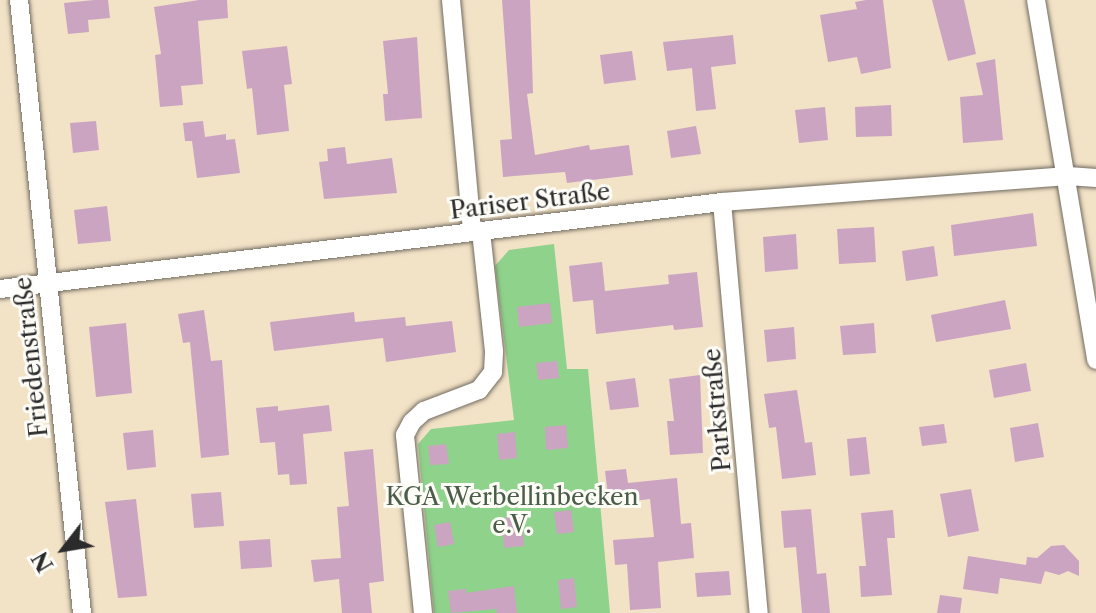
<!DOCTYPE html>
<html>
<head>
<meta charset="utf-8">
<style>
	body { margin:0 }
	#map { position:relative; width:1096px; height:613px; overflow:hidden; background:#f2e2c6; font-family:"Libre Caslon Text",serif }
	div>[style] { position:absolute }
	.green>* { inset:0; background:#8fd28b }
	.building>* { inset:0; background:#cba4c2 }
	.roads { filter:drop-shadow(0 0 2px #716b61) drop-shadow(0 0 2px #716b61) }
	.street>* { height:18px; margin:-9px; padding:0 9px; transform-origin:9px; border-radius:9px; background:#fff }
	span { translate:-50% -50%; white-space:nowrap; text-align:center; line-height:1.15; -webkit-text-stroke:6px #fdfcf7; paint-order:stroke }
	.street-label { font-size:24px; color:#2b2b2b }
	.park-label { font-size:24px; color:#495d48 }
	.north { position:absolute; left:24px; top:509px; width:80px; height:80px; -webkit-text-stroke:6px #fdfcf7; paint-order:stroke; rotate:239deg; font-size:22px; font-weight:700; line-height:32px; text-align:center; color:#2b2b2b }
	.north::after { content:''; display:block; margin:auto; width:28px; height:36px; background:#2b2b2b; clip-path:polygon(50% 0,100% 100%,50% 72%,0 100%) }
</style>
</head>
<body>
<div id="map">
	<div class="green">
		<div style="clip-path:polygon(554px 244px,567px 369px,588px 369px,610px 613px,434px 613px,418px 444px,431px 429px,514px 420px,495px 266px,509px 250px)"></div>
	</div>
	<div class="building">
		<div style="clip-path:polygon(94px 0,108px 0,110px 18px,88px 20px,89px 32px,68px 34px,64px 3px)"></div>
		<div style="clip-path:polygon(199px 0,227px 0,228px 18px,198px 21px,203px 84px,181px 86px,183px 105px,160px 107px,155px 55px,161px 54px,154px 7px)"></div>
		<div style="clip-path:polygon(502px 0,530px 0,533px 93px,527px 94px,535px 155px,589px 145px,590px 150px,629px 145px,633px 175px,567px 183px,565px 172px,503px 177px,500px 140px,512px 139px)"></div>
		<div style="clip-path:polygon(866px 0,883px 0,891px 68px,861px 74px,857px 57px,828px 62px,820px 15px,857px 9px,855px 2px)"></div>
		<div style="clip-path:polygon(932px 0,964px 0,976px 54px,948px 61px)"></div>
		<div style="clip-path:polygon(733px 35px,736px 64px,711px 67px,716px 109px,696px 111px,692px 68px,667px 71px,663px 42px)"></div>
		<div style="clip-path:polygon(417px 37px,422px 118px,385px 121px,383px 94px,388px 94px,383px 41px)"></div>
		<div style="clip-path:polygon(287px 46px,292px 84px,284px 85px,289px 131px,257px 135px,252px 88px,247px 89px,242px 51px)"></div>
		<div style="clip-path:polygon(632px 51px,636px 80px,604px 84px,600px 55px)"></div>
		<div style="clip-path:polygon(995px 59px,1003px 140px,963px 143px,960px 97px,983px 95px,976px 63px)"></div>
		<div style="clip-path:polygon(891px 105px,892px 136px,856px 137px,855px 107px)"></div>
		<div style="clip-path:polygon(825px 107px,828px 140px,799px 143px,795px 110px)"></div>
		<div style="clip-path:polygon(96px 121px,99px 150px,73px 153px,70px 123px)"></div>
		<div style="clip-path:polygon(203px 121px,205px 137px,226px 134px,226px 140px,235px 139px,240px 173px,197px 178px,192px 141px,185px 141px,183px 123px)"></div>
		<div style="clip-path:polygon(696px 126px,701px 154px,671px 158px,667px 131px)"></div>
		<div style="clip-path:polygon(345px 147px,347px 164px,392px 158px,397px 193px,324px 199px,319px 162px,328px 161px,327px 149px)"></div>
		<div style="clip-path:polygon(107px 206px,111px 241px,78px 244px,74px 210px)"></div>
		<div style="clip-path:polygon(1033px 213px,1037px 246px,954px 256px,951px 225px)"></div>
		<div style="clip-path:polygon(874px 227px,876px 262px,839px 264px,837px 229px)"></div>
		<div style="clip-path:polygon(796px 234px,798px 269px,765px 272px,763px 237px)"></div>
		<div style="clip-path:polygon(934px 246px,938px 276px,906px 281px,902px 251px)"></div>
		<div style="clip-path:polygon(602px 262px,605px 291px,669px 284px,668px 275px,697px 272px,703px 327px,674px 330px,673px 325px,596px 334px,593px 300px,573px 302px,569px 266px)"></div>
		<div style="clip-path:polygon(1005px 300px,1011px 329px,936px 342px,931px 315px)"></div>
		<div style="clip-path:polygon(550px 303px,552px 323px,519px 327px,517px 307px)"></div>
		<div style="clip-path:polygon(204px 310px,211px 361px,222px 360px,229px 455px,201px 458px,190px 342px,183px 343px,178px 314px)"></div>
		<div style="clip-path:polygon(354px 312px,355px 322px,405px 317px,406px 326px,452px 321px,456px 352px,386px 362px,383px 338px,274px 351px,270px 322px)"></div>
		<div style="clip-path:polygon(126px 323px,132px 393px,96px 397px,89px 327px)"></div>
		<div style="clip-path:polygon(874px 323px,876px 353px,843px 355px,840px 326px)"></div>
		<div style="clip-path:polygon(794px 327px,796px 359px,767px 362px,764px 330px)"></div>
		<div style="clip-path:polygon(557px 361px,559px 378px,538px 380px,536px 363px)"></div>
		<div style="clip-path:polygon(1026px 363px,1031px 391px,994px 398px,989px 370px)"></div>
		<div style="clip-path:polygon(700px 375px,703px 453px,670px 455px,667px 421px,674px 421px,669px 379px)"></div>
		<div style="clip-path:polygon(635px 378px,639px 407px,610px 410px,606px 382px)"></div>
		<div style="clip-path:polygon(797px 390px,805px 443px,812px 442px,816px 475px,782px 479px,776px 427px,769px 428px,764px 394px)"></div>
		<div style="clip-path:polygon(329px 405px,332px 431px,303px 434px,307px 484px,290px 485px,289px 474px,278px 475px,275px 442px,260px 443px,256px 408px,278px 406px,278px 411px)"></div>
		<div style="clip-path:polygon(1038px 423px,1044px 457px,1015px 462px,1010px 428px)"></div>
		<div style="clip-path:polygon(944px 424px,947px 443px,922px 446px,919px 427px)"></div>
		<div style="clip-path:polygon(566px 425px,568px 448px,546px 450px,545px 427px)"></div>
		<div style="clip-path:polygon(153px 430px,156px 467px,127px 470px,123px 433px)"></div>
		<div style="clip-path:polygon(515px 432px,517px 458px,499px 460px,497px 434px)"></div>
		<div style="clip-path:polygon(866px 437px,870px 474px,850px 476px,847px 439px)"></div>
		<div style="clip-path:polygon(446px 444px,449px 464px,430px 465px,428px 446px)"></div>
		<div style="clip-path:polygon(373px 449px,384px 581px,369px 583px,372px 613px,342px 613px,339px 579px,314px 582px,311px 560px,341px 558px,337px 507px,349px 506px,344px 452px)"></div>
		<div style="clip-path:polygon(626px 469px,628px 483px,677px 478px,681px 524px,691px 523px,694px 558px,658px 562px,661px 608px,630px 610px,627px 564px,615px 565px,613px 540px,654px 537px,650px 499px,609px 504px,605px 471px)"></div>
		<div style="clip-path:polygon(971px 489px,979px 531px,948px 537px,940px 494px)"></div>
		<div style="clip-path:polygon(221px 492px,224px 526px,194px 528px,191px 494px)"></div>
		<div style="clip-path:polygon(136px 499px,147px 596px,118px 598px,105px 502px)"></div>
		<div style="clip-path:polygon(811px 509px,817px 574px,826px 573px,830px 613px,802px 613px,796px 547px,784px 548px,781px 511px)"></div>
		<div style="clip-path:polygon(571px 510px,574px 532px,557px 534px,554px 512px)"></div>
		<div style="clip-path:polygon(893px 510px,895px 538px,887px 538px,892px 595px,861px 597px,859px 566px,866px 566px,861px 513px)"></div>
		<div style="clip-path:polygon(522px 516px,524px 546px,504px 548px,502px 518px)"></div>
		<div style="clip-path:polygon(450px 522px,454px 544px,438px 547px,434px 525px)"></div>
		<div style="clip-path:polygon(270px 539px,272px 567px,241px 569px,239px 541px)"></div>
		<div style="clip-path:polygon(1064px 545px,1079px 561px,1079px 576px,1068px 571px,1059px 575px,1045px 571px,1041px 584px,1000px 578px,998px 594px,963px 589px,968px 556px,1026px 565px,1027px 557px,1037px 558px,1051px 546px)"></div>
		<div style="clip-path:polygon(729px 571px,731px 595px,697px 597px,695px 573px)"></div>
		<div style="clip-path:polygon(574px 578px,577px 607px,561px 609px,558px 580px)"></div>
		<div style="clip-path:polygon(514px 586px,517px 613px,497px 613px,496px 609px,451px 613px,448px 591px,466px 589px,466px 593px)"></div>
		<div style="clip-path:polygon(940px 595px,962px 598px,960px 613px,937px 613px)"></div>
	</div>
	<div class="roads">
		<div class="street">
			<div style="left:19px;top:0;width:616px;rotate:84.13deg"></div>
			<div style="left:451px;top:0;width:233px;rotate:84.8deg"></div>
			<div style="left:1036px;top:0;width:365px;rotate:80.5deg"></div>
			<div style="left:722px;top:202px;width:413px;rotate:84.9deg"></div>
			<div style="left:0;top:289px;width:727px;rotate:-6.87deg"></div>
			<div style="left:722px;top:202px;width:347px;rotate:-4.3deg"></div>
			<div style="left:1068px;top:176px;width:28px;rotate:4deg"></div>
			<div style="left:423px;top:613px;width:179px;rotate:-95.8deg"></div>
			<div style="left:405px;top:435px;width:15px;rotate:-62deg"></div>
			<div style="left:412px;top:422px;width:16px;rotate:-43deg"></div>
			<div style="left:424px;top:411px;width:59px;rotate:-20.9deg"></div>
			<div style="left:479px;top:390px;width:23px;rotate:-52deg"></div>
			<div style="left:493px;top:372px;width:21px;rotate:-87deg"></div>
			<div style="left:494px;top:351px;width:121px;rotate:-96.2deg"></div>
		</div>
	</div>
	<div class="street-label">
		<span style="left:530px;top:201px;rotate:-7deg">Pariser Straße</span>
		<span style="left:31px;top:357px;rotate:-96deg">Friedenstraße</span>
		<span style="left:717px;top:410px;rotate:-95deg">Parkstraße</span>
	</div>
	<div class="park-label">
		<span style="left:512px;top:511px">KGA Werbellinbecken<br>e.V.</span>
	</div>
	<div class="north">N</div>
</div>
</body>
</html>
